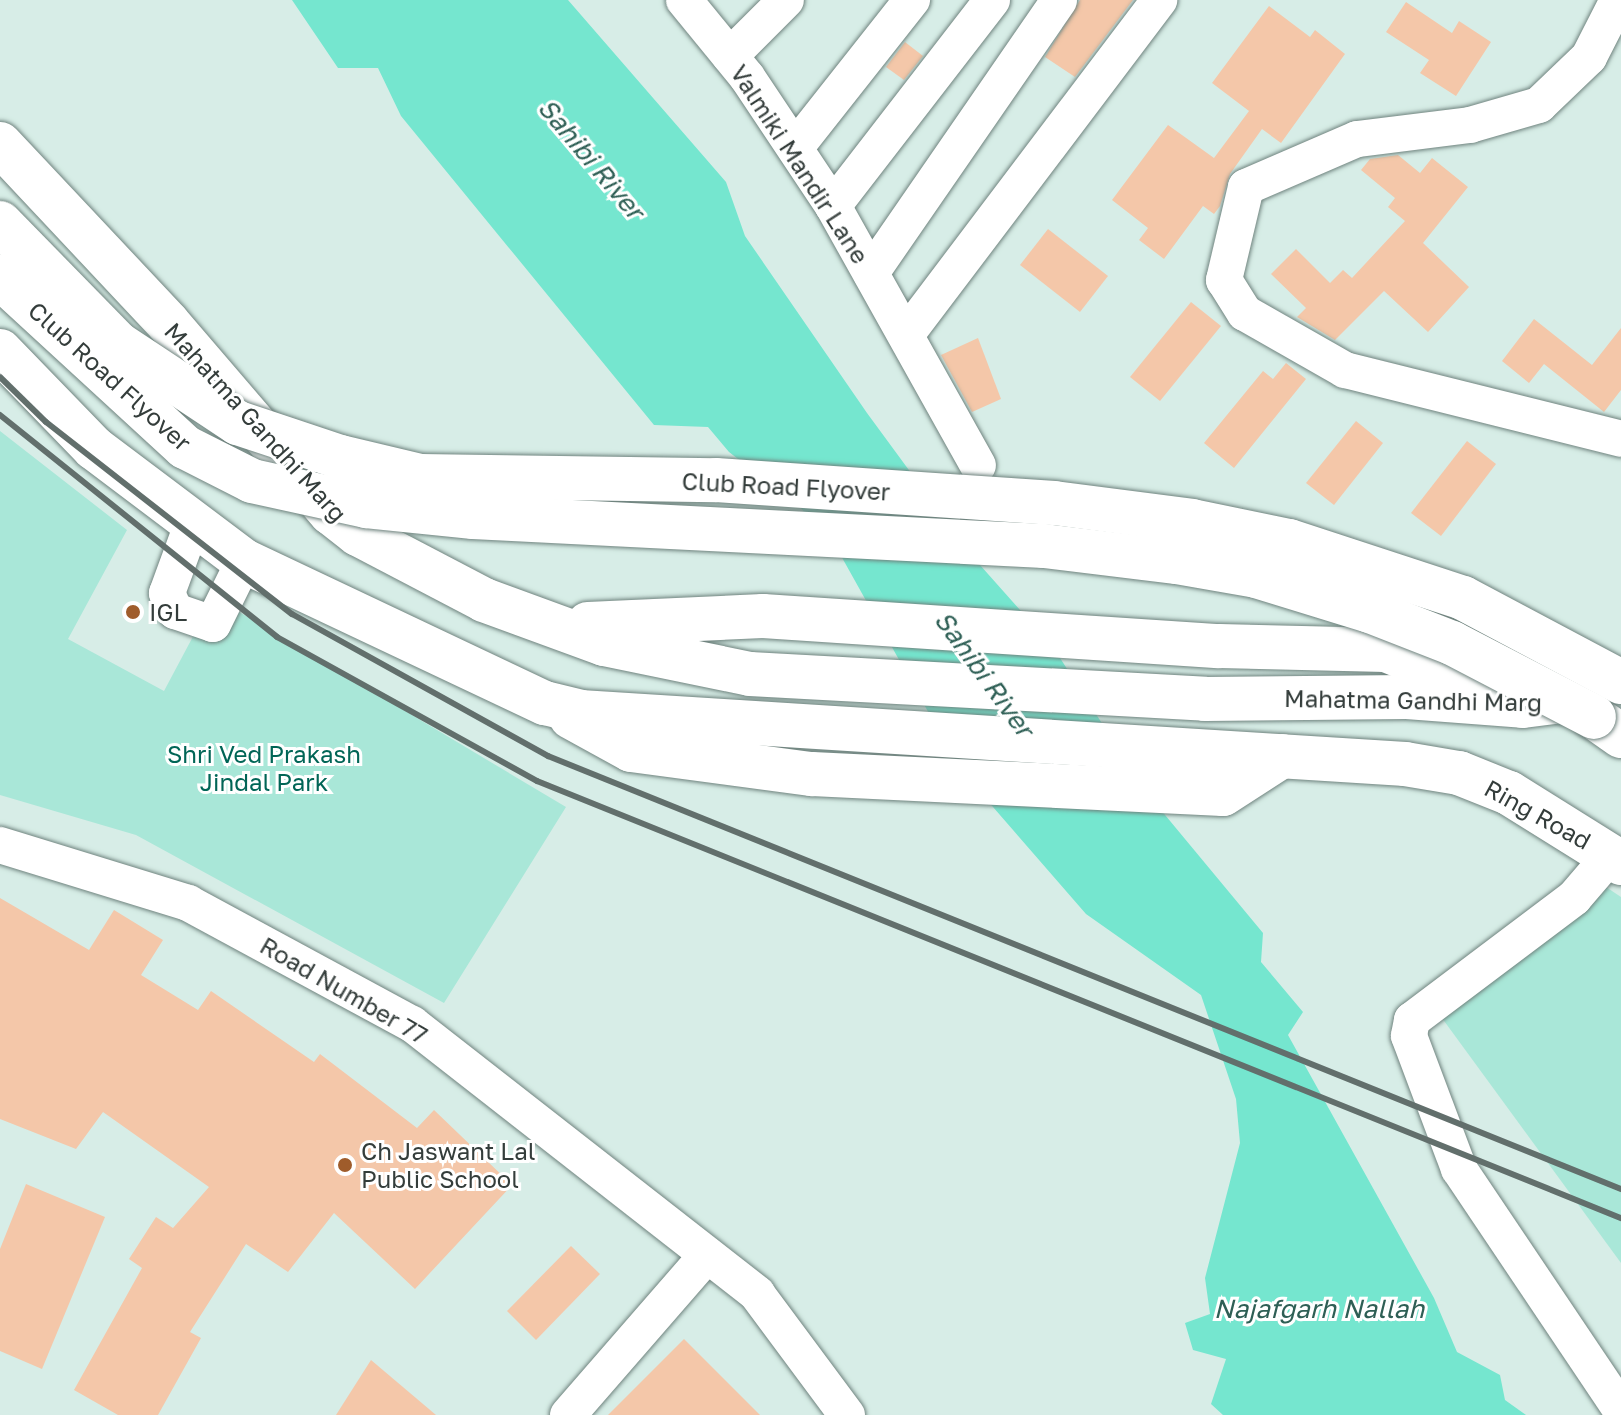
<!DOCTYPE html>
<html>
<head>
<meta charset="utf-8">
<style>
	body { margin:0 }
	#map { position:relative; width:1621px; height:1415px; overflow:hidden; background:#d7ede7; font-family:"Golos Text",sans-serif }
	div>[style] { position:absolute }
	.green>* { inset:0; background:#a9e7d8 }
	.water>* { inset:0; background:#75e6cf }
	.building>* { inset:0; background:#f4c7a9 }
	.roads { filter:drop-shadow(0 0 2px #6f837e) drop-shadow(0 0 2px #6f837e) }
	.minor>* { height:36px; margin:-18px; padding:0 18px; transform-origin:18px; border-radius:18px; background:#fff }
	.major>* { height:44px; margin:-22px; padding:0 22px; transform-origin:22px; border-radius:22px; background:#fff }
	.rail>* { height:6px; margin:-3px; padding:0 3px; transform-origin:3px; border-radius:3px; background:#626f6c }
	.bridges { filter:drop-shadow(0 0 2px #6f837e) drop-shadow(0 0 2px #6f837e) }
	.major-bridge>* { height:44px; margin:-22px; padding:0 22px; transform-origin:22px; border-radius:22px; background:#fff }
	.dots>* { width:22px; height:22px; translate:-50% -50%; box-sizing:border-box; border:4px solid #fff; border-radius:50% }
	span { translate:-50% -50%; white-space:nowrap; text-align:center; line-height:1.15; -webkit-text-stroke:6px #fff; paint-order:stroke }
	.street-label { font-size:24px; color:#343d3b }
	.poi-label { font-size:24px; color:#343d3b }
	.left { translate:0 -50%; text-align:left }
	.park-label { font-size:24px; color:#006556 }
	.water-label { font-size:26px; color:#2e5f55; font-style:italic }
</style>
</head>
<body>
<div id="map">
	<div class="green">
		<div style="clip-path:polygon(0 431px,127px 530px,68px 639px,164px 691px,214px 597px,566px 807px,444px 1003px,136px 835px,0 795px)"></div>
		<div style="clip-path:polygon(1606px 887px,1621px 897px,1621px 1263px,1439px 1014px)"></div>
	</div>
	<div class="water">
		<div style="clip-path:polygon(292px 0,568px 0,726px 182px,745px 236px,867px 413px,972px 556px,1053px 647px,1146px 792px,1263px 933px,1261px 962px,1303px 1012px,1288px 1035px,1434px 1298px,1457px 1352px,1500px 1375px,1505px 1400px,1526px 1415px,1223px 1415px,1211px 1404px,1226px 1359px,1193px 1350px,1185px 1323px,1210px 1314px,1205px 1278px,1240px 1143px,1236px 1099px,1201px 995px,1086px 914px,960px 769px,840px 554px,799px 506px,729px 452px,708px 427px,654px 425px,401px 116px,378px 68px,338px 68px)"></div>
	</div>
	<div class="building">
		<div style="clip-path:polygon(1080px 0,1133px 0,1075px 77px,1045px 57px)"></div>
		<div style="clip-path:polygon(1406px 2px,1452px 33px,1459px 21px,1491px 42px,1456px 96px,1420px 73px,1429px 60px,1386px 32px)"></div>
		<div style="clip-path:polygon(1269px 6px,1310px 37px,1315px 30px,1345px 54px,1281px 143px,1262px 129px,1230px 174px,1220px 206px,1214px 214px,1203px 206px,1164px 259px,1139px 240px,1148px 228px,1112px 200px,1168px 125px,1214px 158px,1249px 111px,1212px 83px)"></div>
		<div style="clip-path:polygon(905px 42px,923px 56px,904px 80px,886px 67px)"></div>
		<div style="clip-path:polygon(1398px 155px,1420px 173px,1432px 158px,1468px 187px,1423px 243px,1469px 287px,1428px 332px,1384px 291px,1335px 340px,1297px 317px,1306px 308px,1271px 274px,1296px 249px,1330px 283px,1343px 270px,1352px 278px,1405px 221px,1388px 207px,1395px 198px,1361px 170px,1370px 159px)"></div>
		<div style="clip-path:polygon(1048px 229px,1108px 276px,1080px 312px,1020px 265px)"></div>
		<div style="clip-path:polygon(1191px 302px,1221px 326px,1160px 401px,1130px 377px)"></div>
		<div style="clip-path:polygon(1534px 319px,1592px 365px,1621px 328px,1621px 390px,1604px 412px,1544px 364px,1529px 383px,1502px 361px)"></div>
		<div style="clip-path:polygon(978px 338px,1001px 399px,972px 412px,941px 355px)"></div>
		<div style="clip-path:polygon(1286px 363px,1306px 379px,1234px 468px,1204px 443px,1263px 371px,1273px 379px)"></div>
		<div style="clip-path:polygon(1356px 421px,1383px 443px,1334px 505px,1306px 483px)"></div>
		<div style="clip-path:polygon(1467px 441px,1496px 464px,1441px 536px,1411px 513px)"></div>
		<div style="clip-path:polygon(0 898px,89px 950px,114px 910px,163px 940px,141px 975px,198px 1010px,211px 991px,314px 1062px,320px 1054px,417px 1128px,434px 1110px,512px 1185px,415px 1289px,334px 1213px,288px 1272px,246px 1244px,190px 1332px,201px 1338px,158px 1415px,118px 1415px,74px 1390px,142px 1268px,129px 1259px,156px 1217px,173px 1228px,209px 1187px,103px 1112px,76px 1149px,0 1119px)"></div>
		<div style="clip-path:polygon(26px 1184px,105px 1217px,42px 1369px,0 1351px,0 1249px)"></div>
		<div style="clip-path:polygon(571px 1246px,600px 1274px,536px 1340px,507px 1311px)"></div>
		<div style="clip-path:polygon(684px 1339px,760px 1415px,608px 1415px)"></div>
		<div style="clip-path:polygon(371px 1360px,436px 1415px,336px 1415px)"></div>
	</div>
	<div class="roads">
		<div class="minor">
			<div style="left:684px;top:0;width:99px;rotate:50.7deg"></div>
			<div style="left:747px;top:77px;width:155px;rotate:56.3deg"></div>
			<div style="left:833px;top:206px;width:297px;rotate:60.8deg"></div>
			<div style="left:1618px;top:0;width:64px;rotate:117deg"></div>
			<div style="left:1589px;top:57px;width:69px;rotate:136.2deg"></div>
			<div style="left:1539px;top:105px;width:72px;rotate:163.8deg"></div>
			<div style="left:1470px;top:125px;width:114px;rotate:172.9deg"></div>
			<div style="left:1357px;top:139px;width:121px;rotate:156.6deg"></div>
			<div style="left:1246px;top:187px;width:96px;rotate:103.3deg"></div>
			<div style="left:1224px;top:280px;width:39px;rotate:58deg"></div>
			<div style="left:1245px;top:313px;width:115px;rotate:29.7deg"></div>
			<div style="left:1345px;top:370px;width:284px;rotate:14deg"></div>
			<div style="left:730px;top:56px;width:79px;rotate:-45deg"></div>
			<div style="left:795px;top:148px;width:189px;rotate:-51.7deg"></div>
			<div style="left:833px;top:206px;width:260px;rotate:-52.3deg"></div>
			<div style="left:871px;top:273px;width:331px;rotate:-55.4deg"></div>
			<div style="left:906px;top:335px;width:420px;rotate:-52.9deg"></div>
			<div style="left:193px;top:522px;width:76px;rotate:110.1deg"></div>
			<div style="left:167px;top:593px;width:20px;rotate:66deg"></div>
			<div style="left:175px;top:611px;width:40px;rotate:18.9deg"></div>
			<div style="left:213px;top:624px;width:70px;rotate:-63.8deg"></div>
			<div style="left:0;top:845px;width:197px;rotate:17.1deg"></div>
			<div style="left:188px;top:903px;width:255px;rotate:28.4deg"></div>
			<div style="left:412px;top:1024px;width:438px;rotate:38deg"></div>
			<div style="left:757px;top:1294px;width:151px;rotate:53.4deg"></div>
			<div style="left:1610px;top:856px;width:55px;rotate:130.6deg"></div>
			<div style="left:1574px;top:898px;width:203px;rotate:143deg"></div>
			<div style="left:1412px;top:1020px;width:16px;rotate:101deg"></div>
			<div style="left:1409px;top:1036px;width:142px;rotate:69.4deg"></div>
			<div style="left:1459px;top:1169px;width:290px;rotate:56.1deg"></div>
			<div style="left:568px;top:1415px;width:212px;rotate:-49deg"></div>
		</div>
		<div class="major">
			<div style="left:0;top:144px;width:245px;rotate:46.8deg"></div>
			<div style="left:168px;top:323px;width:250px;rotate:49.4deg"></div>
			<div style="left:331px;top:513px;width:34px;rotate:38deg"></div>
			<div style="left:358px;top:534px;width:142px;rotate:27.6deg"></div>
			<div style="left:484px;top:600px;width:128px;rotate:20.1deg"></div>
			<div style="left:604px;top:644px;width:149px;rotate:11.6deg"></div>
			<div style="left:750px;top:674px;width:456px;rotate:3.1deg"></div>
			<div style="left:1205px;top:699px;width:202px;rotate:-0.6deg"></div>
			<div style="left:1407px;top:697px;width:116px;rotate:4.4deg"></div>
			<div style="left:1523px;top:706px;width:63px;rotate:-7.4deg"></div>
			<div style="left:0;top:351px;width:135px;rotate:45.9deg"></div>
			<div style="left:94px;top:448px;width:188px;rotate:37deg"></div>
			<div style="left:244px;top:561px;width:333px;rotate:25.3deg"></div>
			<div style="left:545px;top:703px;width:36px;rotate:14deg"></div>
			<div style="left:580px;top:712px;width:827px;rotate:3.61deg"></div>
			<div style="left:1405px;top:764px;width:55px;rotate:9.5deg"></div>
			<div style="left:1459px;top:773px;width:54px;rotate:21.8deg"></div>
			<div style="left:1509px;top:793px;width:132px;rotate:32deg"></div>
			<div style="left:588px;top:624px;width:175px;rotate:-2.6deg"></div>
			<div style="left:763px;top:616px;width:457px;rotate:3.8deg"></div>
			<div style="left:1219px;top:646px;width:167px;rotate:1.4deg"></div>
			<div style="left:1386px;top:650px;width:108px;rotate:22.3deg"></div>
			<div style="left:571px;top:717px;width:68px;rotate:28.8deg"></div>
			<div style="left:631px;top:750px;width:183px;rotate:7.6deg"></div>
			<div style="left:812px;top:774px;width:411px;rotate:2.8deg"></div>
			<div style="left:1223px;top:794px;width:70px;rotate:-32.8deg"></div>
			<div style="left:1594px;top:717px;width:33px;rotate:35deg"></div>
		</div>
	</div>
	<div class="rail">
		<div style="left:0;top:377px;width:64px;rotate:44.4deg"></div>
		<div style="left:46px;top:422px;width:312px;rotate:38deg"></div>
		<div style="left:292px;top:614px;width:293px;rotate:29deg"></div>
		<div style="left:548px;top:756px;width:1157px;rotate:21.98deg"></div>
		<div style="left:0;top:415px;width:355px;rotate:38.7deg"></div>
		<div style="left:277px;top:637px;width:297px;rotate:29deg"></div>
		<div style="left:537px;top:781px;width:1169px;rotate:21.96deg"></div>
	</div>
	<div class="bridges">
		<div class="major-bridge">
			<div style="left:0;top:223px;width:168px;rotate:45.7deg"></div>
			<div style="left:117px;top:343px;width:145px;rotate:33.5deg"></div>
			<div style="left:238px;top:423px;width:108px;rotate:18.4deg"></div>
			<div style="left:340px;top:457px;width:82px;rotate:13.4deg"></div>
			<div style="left:420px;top:476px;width:296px;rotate:0.8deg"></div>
			<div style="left:716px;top:480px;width:339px;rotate:3.9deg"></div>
			<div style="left:1054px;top:503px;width:139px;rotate:7.4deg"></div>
			<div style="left:1192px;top:521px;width:99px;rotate:11.7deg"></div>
			<div style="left:1289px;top:541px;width:183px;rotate:18.1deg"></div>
			<div style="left:1463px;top:598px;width:179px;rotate:28deg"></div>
			<div style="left:0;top:277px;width:251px;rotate:42.6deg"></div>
			<div style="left:185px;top:447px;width:75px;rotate:26.9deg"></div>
			<div style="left:252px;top:481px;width:117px;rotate:12.4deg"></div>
			<div style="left:366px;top:506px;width:108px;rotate:5.9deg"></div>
			<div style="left:473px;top:517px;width:572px;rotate:2.91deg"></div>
			<div style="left:1044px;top:546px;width:134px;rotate:6.9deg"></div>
			<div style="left:1177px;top:562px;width:80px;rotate:10deg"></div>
			<div style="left:1256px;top:576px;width:119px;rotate:17.1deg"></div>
			<div style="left:1370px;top:611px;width:88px;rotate:21.3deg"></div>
			<div style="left:1452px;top:643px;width:160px;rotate:27.5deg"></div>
		</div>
	</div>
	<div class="dots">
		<div style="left:133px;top:612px;background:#9f5c2b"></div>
		<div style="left:345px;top:1165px;background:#9f5c2b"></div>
	</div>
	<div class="street-label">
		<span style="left:800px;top:164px;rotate:57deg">Valmiki Mandir Lane</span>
		<span style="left:110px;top:376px;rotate:42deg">Club Road Flyover</span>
		<span style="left:256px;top:422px;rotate:48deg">Mahatma Gandhi Marg</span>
		<span style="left:786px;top:486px;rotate:3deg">Club Road Flyover</span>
		<span style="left:1413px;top:700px;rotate:1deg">Mahatma Gandhi Marg</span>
		<span style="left:1538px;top:814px;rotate:29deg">Ring Road</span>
		<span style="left:344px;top:990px;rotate:30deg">Road Number 77</span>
	</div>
	<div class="poi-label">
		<span class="left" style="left:149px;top:612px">IGL</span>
		<span class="left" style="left:361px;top:1165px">Ch Jaswant Lal<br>Public School</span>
	</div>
	<div class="park-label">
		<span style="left:264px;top:768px">Shri Ved Prakash<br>Jindal Park</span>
	</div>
	<div class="water-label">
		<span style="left:591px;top:159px;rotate:50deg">Sahibi River</span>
		<span style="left:984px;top:674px;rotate:54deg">Sahibi River</span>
		<span style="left:1319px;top:1309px">Najafgarh Nallah</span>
	</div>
</div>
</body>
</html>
